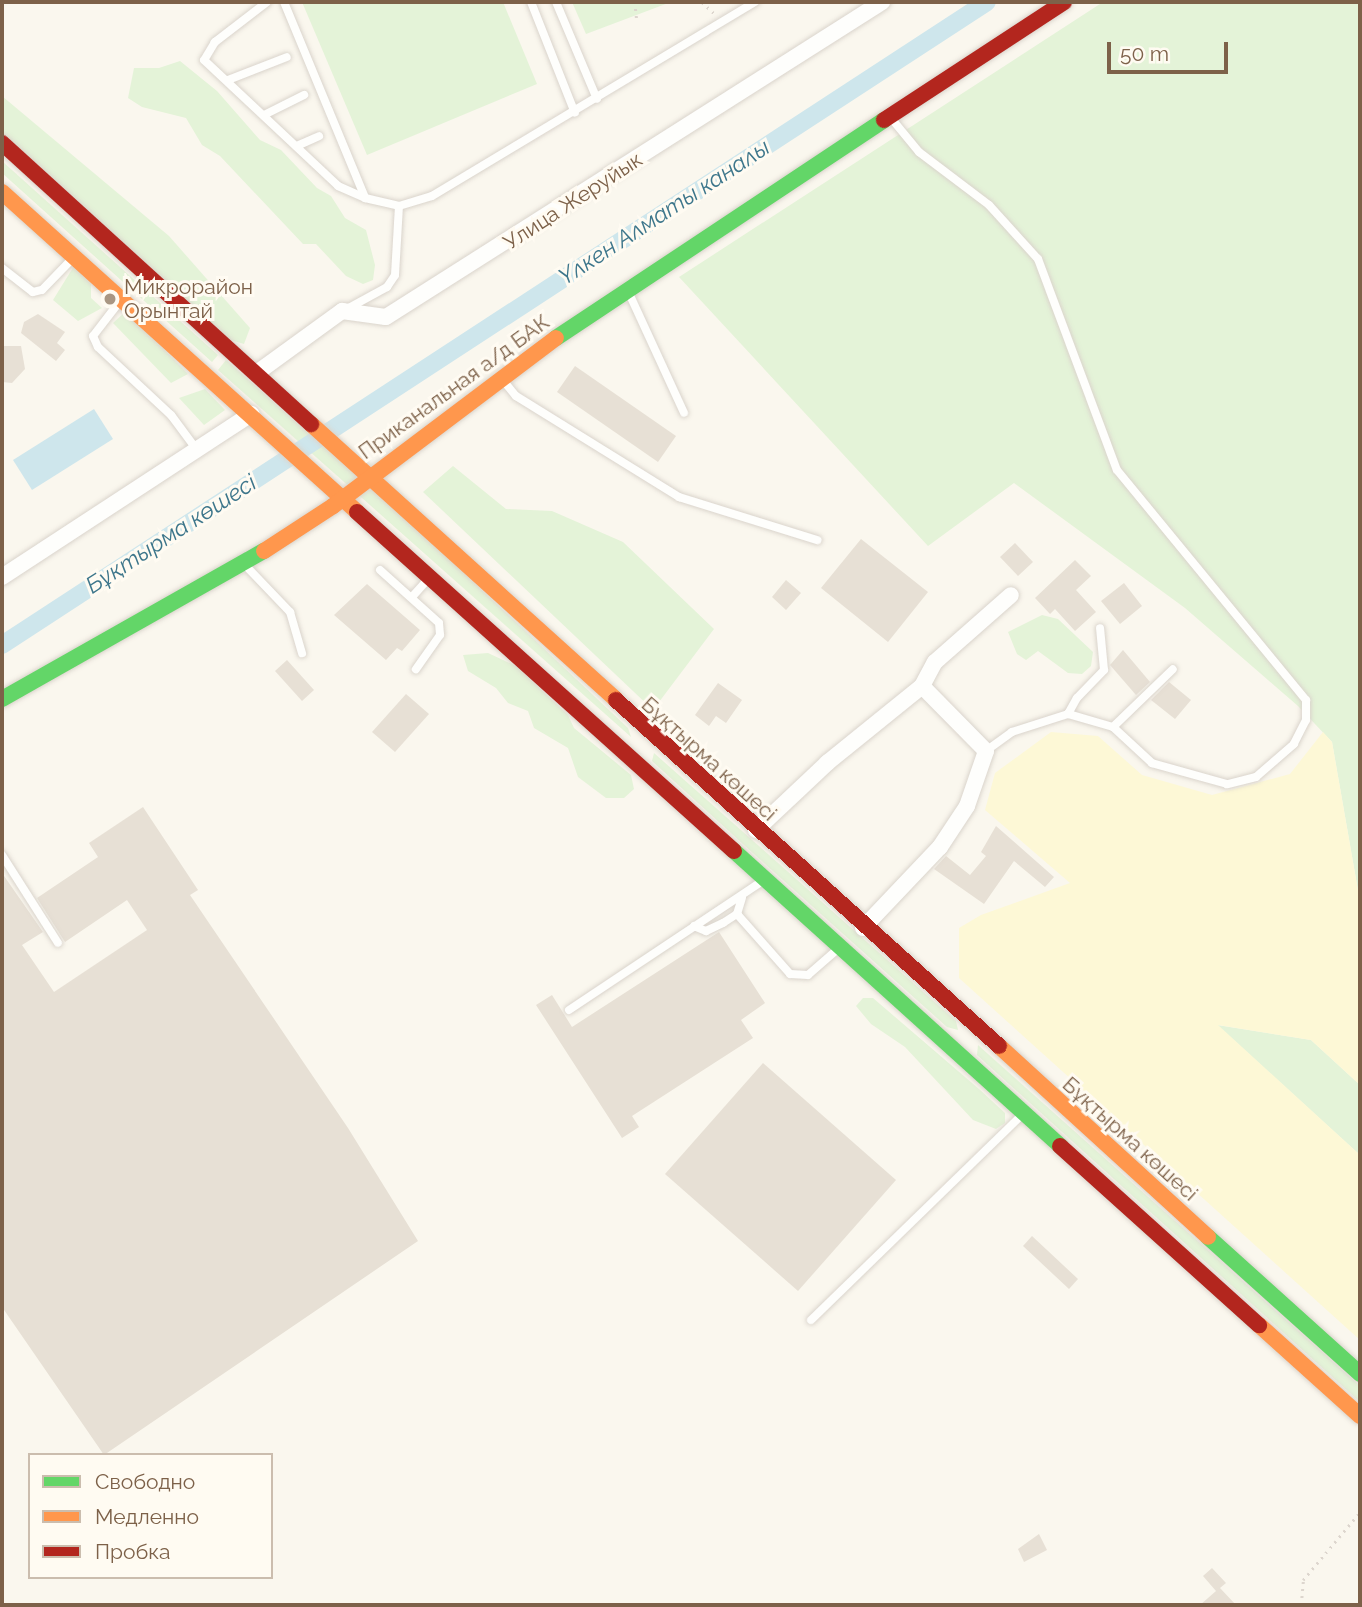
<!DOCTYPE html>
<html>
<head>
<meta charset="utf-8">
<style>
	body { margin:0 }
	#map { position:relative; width:1362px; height:1607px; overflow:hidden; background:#faf7ee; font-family:Raleway,sans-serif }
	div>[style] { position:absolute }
	.green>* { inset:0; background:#e4f3d8 }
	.sand>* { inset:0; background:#fdf8d6 }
	.water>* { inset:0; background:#cee6ec }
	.canal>* { height:18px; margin:-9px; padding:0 9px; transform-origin:9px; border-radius:9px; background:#cee6ec }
	.building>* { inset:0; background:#e7e0d5 }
	.path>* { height:2.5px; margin-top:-1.25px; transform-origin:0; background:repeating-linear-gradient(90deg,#ddd6ce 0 2px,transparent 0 7px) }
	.roads { filter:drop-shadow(0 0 2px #dad4cc) drop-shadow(0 0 2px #dad4cc) }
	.lane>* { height:8px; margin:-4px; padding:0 4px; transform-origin:4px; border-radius:4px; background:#fefefc }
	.street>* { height:16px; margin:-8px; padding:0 8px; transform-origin:8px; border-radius:8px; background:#fefefc }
	.fast>* { height:16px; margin:-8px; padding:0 8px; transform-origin:8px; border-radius:8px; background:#63d668 }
	.slow>* { height:16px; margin:-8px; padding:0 8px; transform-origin:8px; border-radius:8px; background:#ff974d }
	.jam>* { height:16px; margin:-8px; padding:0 8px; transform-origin:8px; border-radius:8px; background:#b3261e }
	.dots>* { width:19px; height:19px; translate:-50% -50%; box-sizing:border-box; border:4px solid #fffbf2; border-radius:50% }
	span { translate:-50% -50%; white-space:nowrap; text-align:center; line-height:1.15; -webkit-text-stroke:6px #fffbf2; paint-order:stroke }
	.street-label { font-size:21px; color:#7d6149 }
	.poi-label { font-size:21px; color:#7d6149 }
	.left { translate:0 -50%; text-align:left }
	.water-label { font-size:23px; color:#3d768b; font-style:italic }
	.frame { position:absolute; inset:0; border:4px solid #7d6149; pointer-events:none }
	.legend { position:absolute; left:28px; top:1453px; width:245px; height:126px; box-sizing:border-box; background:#fffbf2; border:2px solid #cbbdae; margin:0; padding:9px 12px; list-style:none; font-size:21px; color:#7d6149 }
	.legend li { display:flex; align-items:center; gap:14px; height:35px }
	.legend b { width:35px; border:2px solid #cbbdae }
	.scale { position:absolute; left:1107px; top:42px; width:121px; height:32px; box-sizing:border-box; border:4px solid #7d6149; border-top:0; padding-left:9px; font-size:21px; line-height:24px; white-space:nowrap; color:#7d6149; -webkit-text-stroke:5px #fffbf2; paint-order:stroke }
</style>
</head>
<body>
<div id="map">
	<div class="green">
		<div style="clip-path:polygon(302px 2px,503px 2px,537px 84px,367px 155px)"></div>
		<div style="clip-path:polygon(572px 2px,671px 2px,586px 34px)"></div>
		<div style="clip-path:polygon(1103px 2px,1360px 2px,1360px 902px,1332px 742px,1298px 706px,1185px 608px,1014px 483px,928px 546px,679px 277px)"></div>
		<div style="clip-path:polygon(180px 61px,217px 91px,260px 140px,281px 150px,317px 188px,331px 196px,345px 218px,366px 230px,375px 265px,373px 280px,363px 284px,346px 276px,316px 244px,303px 244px,220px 156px,202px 145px,186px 118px,142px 107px,128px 98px,134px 68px,159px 68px)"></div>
		<div style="clip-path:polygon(2px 96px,169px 236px,250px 328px,244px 344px,227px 339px,2px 138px)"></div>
		<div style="clip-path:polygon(2px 161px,218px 355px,212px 362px,2px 173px)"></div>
		<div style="clip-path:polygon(74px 266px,91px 284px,91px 298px,102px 308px,78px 321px,53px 300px)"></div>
		<div style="clip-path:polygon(126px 311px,188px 374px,171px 383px,113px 323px)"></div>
		<div style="clip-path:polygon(226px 360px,417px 529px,628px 728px,631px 737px,218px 370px)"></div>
		<div style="clip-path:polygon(205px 389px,225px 410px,204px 425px,179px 398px)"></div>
		<div style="clip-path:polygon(453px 466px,506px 509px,552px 511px,623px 542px,714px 629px,653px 710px,423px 492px)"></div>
		<div style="clip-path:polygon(1042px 615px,1058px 619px,1093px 652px,1091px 666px,1082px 674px,1068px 673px,1038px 651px,1026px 660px,1017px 654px,1008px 632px)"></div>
		<div style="clip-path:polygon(488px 653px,516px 666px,568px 715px,574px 728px,631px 775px,634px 789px,624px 798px,606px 798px,578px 777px,568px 748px,534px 728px,528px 711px,508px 703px,496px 688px,468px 671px,463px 655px)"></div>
		<div style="clip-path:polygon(654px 753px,956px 1021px,958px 1030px,947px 1027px,744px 845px,652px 761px)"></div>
		<div style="clip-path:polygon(863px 998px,873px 998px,979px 1089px,1005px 1113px,1005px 1123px,996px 1129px,973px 1120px,905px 1047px,871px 1024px,856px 1006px)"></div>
		<div style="clip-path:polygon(1217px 1025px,1311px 1040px,1360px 1085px,1360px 1155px)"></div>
		<div style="clip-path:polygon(978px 1045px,1360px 1386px,1360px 1402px,977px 1055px)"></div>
	</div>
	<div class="sand">
		<div style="clip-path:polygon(1051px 732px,1098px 736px,1142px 775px,1212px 795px,1290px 774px,1323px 732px,1332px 742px,1360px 902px,1360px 1085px,1311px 1040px,1218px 1025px,1360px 1155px,1360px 1340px,959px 978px,959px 928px,981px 915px,1070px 883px,985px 810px,995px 773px)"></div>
	</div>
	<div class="water">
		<div style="clip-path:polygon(94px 409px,113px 439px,32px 490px,13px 460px)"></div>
	</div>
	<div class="canal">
		<div style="left:2px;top:645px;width:1176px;rotate:-33.14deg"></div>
	</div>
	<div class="building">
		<div style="clip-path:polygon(38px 314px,65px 332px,57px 343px,65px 350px,56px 361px,21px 333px,24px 322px)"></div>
		<div style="clip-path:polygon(2px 346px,21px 346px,25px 369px,12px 383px,2px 382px)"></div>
		<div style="clip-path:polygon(575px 366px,676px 436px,658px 462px,557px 392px)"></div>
		<div style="clip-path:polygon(861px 539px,928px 592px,888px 642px,821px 588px)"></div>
		<div style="clip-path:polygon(1015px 543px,1033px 562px,1018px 576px,1000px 557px)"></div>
		<div style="clip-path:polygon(1075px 560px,1091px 576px,1076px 590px,1096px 612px,1075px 631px,1055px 609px,1050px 614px,1035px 598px)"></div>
		<div style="clip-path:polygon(786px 580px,801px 593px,786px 610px,772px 597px)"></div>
		<div style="clip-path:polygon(1124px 583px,1142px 606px,1120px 624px,1101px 601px)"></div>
		<div style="clip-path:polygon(367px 584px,420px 630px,402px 651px,397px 648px,386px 660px,334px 615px)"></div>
		<div style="clip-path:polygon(1123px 650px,1150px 682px,1136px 695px,1110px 665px)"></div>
		<div style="clip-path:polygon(287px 660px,314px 690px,302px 701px,275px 671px)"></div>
		<div style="clip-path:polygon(1169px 682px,1191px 700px,1175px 719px,1151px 700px)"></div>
		<div style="clip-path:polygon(718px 683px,742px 700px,726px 723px,716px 716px,709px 726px,695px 715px)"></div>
		<div style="clip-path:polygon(406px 694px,429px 714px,395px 752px,372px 732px)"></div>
		<div style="clip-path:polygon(143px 807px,198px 890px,190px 895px,348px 1128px,418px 1241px,104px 1455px,2px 1307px,2px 873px,43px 932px,22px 945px,54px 992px,147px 930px,127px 900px,65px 942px,37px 898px,98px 857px,89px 843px)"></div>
		<div style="clip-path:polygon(996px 826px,1054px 877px,1045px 887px,1014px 861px,984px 904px,934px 869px,946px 856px,970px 875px,986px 856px,981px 852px)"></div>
		<div style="clip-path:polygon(719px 932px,765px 1003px,741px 1020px,753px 1038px,632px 1116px,639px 1127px,622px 1138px,536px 1005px,552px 995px,572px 1027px)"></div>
		<div style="clip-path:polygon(763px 1063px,896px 1180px,798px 1291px,665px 1174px)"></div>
		<div style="clip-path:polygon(1032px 1236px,1078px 1279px,1069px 1289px,1023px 1246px)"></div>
		<div style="clip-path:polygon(1039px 1534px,1047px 1550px,1024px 1562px,1018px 1549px)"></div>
		<div style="clip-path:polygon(1212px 1568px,1226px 1583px,1220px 1588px,1236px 1605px,1200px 1605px,1216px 1591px,1203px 1576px)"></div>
	</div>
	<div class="path">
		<div style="left:635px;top:2px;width:18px;rotate:84deg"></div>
		<div style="left:702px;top:2px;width:18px;rotate:43deg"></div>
		<div style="left:1301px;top:1605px;width:25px;rotate:-85deg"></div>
		<div style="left:1303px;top:1580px;width:89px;rotate:-50deg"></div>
	</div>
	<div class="roads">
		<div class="lane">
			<div style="left:267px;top:2px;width:66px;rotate:142.4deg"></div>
			<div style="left:215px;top:42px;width:21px;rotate:121deg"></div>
			<div style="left:204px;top:60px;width:184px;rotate:43.2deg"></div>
			<div style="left:338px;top:186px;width:30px;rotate:24deg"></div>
			<div style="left:284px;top:2px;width:212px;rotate:67.5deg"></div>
			<div style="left:365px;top:198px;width:35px;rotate:13deg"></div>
			<div style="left:399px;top:206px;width:34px;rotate:-17deg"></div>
			<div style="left:432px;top:196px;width:377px;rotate:-31deg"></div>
			<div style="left:531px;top:2px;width:119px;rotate:68.4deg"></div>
			<div style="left:556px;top:2px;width:105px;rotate:67.1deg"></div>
			<div style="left:228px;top:80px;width:63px;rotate:-21.3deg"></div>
			<div style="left:264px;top:115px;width:45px;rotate:-26.6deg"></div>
			<div style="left:891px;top:118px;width:44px;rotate:50.5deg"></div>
			<div style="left:919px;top:152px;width:88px;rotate:37.1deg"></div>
			<div style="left:989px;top:205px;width:73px;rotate:47.8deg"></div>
			<div style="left:1038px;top:259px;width:225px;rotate:69.5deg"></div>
			<div style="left:1117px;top:470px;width:298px;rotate:50.6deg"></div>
			<div style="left:1306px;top:700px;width:20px;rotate:90deg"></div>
			<div style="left:1306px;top:720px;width:27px;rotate:117deg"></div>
			<div style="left:1294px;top:744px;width:50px;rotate:139deg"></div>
			<div style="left:1256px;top:777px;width:30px;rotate:166deg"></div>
			<div style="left:1227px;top:784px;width:78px;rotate:-164.4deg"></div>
			<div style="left:1152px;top:763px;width:53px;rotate:-137.3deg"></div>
			<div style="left:1113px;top:727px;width:47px;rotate:-163.9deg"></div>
			<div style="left:1068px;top:714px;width:59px;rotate:162.2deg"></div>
			<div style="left:1012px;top:732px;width:32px;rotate:144deg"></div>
			<div style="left:299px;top:145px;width:22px;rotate:-24deg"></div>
			<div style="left:2px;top:268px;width:39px;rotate:38deg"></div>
			<div style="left:33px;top:292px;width:9px;rotate:-13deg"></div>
			<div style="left:42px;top:290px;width:43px;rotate:-45.9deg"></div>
			<div style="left:628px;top:291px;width:134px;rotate:65.3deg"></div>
			<div style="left:120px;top:301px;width:44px;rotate:127.6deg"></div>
			<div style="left:93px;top:336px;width:12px;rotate:66deg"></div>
			<div style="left:98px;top:347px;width:100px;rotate:43deg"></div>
			<div style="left:171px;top:415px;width:44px;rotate:53.4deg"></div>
			<div style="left:345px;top:310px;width:48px;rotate:-28.7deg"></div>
			<div style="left:387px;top:287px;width:14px;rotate:-56deg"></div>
			<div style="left:395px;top:275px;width:69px;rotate:-86.7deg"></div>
			<div style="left:502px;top:379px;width:22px;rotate:51deg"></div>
			<div style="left:516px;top:396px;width:192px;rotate:31.8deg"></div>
			<div style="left:679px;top:497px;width:145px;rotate:17.3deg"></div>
			<div style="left:246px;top:566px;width:64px;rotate:46.3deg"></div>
			<div style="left:290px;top:612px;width:43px;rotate:73.7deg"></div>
			<div style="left:380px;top:570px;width:79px;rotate:41.9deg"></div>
			<div style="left:439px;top:623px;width:12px;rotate:85deg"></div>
			<div style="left:440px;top:635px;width:42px;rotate:125.2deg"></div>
			<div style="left:412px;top:597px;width:25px;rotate:-48deg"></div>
			<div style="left:1068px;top:714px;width:18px;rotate:-61deg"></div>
			<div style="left:1077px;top:698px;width:39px;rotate:-46deg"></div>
			<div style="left:1104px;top:670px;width:42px;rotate:-95.4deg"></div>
			<div style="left:1113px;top:727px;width:83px;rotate:-44deg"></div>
			<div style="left:2px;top:855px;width:104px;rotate:57.5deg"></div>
			<div style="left:737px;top:914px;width:80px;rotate:48.5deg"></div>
			<div style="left:790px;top:974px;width:18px;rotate:3deg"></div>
			<div style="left:808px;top:975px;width:38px;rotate:-41deg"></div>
			<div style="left:694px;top:926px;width:13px;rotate:23deg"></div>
			<div style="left:706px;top:931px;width:19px;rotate:-25deg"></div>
			<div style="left:723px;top:923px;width:17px;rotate:-33deg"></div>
			<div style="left:737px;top:914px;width:17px;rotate:-73deg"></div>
			<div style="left:569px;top:1010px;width:231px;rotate:-33.7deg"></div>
			<div style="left:811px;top:1320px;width:294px;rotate:-44.2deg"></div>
		</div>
		<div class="street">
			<div style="left:258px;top:372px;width:104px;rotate:-36deg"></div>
			<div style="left:342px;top:311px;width:44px;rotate:7.8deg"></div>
			<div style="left:386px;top:317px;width:588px;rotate:-32.42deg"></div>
			<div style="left:2px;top:577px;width:298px;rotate:-33.2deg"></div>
			<div style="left:756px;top:830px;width:98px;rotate:-43.3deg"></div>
			<div style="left:827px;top:763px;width:122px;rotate:-39deg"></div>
			<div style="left:863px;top:928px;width:112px;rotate:-46.5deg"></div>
			<div style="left:940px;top:847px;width:49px;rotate:-56.6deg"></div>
			<div style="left:967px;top:806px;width:58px;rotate:-70.9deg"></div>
			<div style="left:986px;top:751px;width:91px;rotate:-134.6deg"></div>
			<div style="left:922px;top:686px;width:27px;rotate:-62deg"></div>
			<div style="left:935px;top:662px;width:101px;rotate:-41.4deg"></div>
		</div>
		<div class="fast">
			<div style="left:556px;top:338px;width:394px;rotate:-33.6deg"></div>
			<div style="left:2px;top:699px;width:301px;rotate:-29.5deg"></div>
			<div style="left:734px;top:851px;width:440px;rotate:42.1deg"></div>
			<div style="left:1208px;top:1237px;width:205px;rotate:42deg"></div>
		</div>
		<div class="slow">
			<div style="left:2px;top:192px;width:478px;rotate:42deg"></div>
			<div style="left:311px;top:424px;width:411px;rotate:42.1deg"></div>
			<div style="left:264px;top:551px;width:82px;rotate:-33.1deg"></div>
			<div style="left:333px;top:506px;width:279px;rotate:-37deg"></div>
			<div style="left:999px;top:1046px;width:283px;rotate:42.4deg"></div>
			<div style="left:1259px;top:1325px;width:136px;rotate:42deg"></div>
		</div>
		<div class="jam">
			<div style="left:884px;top:120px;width:215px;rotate:-33.2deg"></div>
			<div style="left:2px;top:143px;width:418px;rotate:42.3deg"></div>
			<div style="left:357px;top:512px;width:507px;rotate:41.96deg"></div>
			<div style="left:616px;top:700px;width:516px;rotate:42.09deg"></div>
			<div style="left:1060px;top:1146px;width:268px;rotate:42deg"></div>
		</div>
	</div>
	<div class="dots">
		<div style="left:110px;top:299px;background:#a99683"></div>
	</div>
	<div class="street-label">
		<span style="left:573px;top:201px;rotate:-33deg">Улица Жеруйык</span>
		<span style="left:454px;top:387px;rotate:-36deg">Приканальная а/д БАК</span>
		<span style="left:709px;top:759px;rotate:42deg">Бұқтырма көшесі</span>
		<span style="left:1130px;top:1139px;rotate:42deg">Бұқтырма көшесі</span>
	</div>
	<div class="poi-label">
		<span class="left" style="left:124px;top:299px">Микрорайон<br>Орынтай</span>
	</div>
	<div class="water-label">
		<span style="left:664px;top:212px;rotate:-33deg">Үлкен Алматы каналы</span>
		<span style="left:171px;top:534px;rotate:-33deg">Бұқтырма көшесі</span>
	</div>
	<div class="frame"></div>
	<ul class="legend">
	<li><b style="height:9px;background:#63d668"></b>Свободно</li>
	<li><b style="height:9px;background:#ff974d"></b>Медленно</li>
	<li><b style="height:9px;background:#b3261e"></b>Пробка</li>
	</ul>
	<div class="scale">50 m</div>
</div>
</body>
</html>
